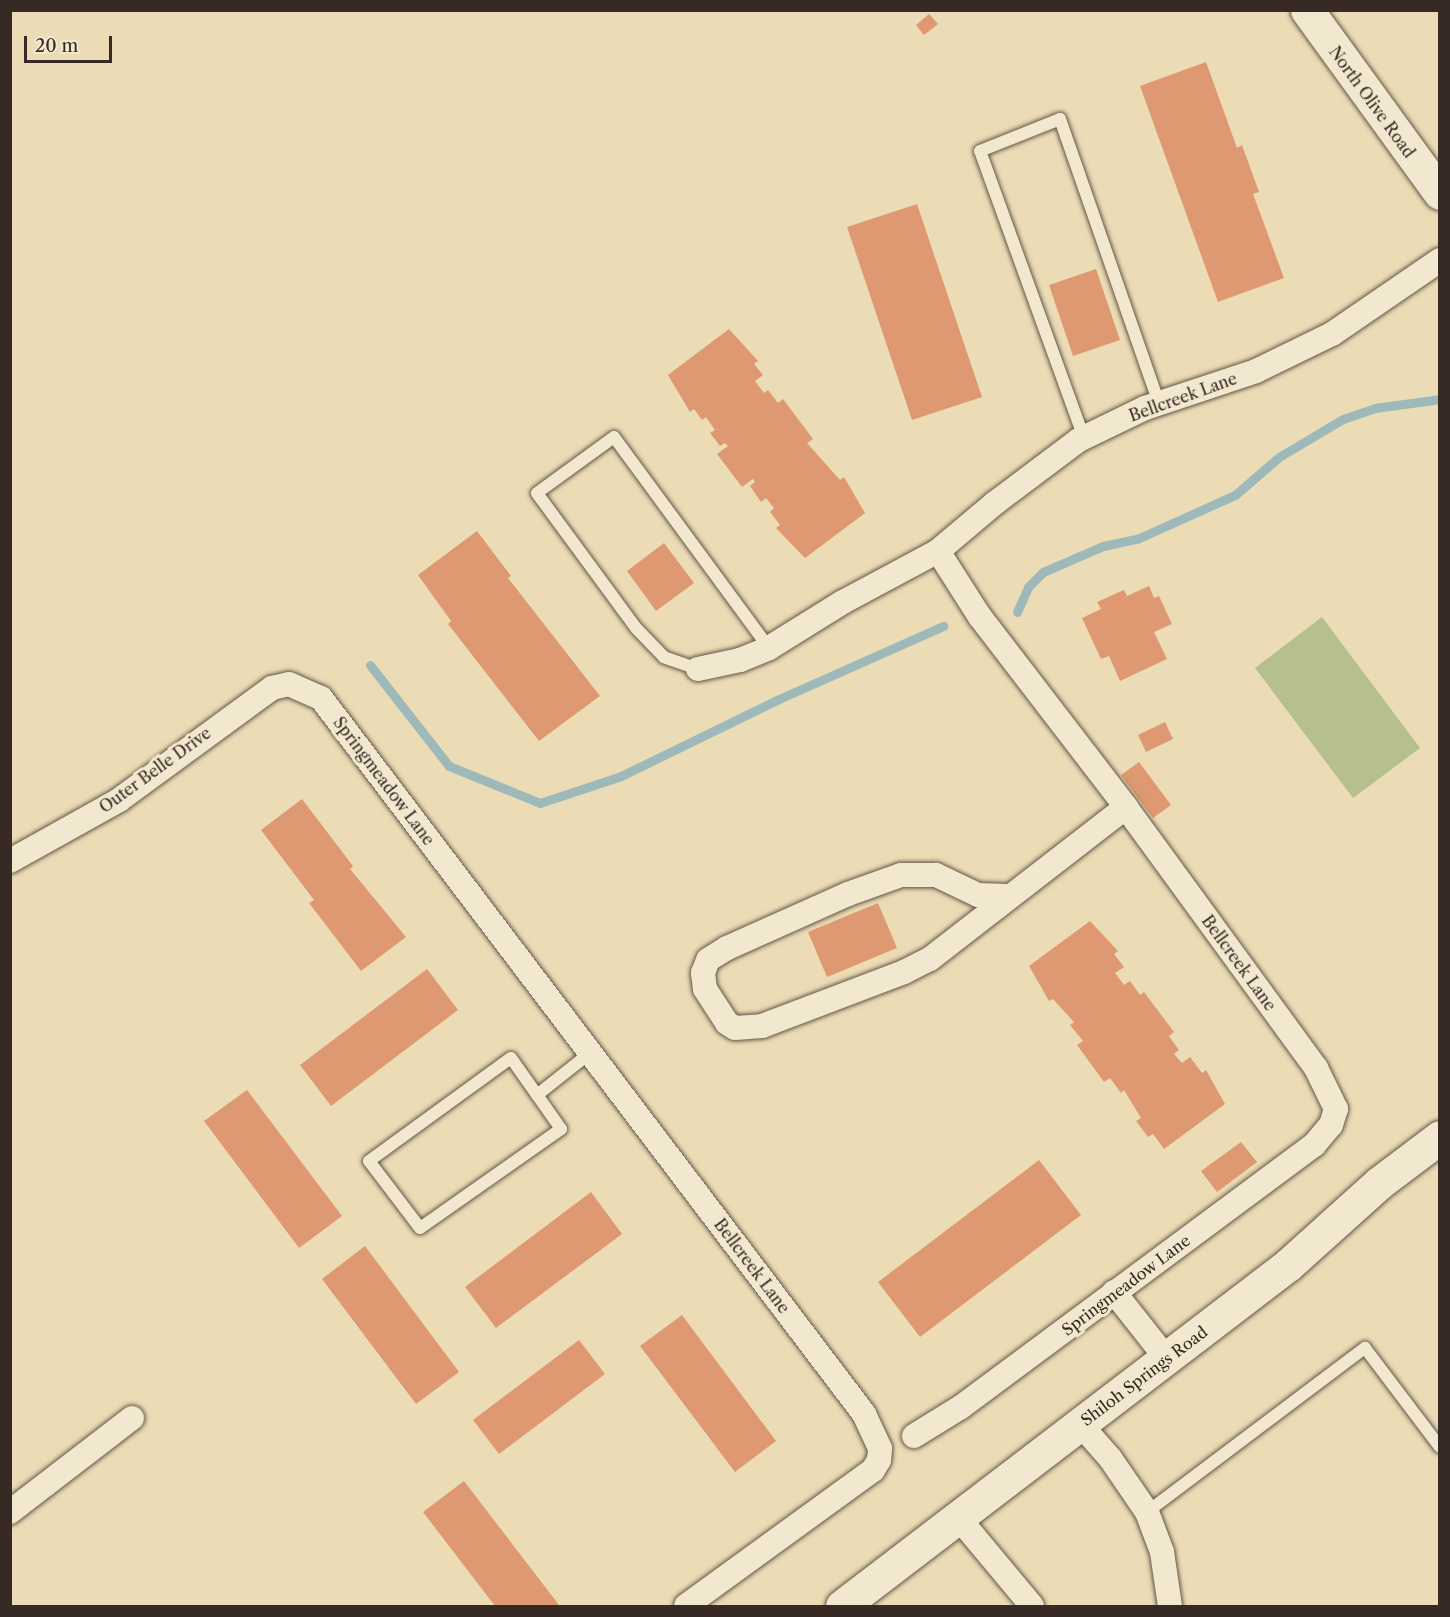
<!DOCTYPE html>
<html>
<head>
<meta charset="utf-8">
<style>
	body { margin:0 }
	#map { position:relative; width:1450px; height:1617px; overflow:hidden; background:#ebdcb5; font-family:"Libre Caslon Text",serif }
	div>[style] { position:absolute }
	.green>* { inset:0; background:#b6c08e }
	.stream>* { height:9px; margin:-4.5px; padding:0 4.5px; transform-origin:4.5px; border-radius:4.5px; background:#9eb9b9 }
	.building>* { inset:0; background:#de9972 }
	.roads { filter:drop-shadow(0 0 2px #645649) drop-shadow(0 0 2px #645649) }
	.lane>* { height:12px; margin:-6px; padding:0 6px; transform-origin:6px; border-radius:6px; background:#f2e8cf }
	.street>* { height:24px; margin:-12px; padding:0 12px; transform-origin:12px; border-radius:12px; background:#f2e8cf }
	.secondary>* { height:33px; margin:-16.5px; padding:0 16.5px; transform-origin:16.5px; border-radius:16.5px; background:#f2e8cf }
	span { translate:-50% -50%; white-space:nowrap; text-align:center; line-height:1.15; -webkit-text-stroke:6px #f2e8cf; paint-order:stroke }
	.street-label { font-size:16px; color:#372a25 }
	.frame { position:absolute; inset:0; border:12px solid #372a25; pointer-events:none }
	.scale { position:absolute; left:24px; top:36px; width:88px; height:27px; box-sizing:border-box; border:3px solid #372a25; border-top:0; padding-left:8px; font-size:18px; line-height:21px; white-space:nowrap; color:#372a25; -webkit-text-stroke:4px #f2e8cf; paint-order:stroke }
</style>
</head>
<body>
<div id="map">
	<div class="green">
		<div style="clip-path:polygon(1322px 617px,1420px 748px,1353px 798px,1255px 668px)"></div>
	</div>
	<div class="stream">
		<div style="left:1017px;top:612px;width:27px;rotate:-66deg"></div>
		<div style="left:1028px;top:587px;width:21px;rotate:-45deg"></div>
		<div style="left:1043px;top:572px;width:65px;rotate:-23.4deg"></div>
		<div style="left:1103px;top:546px;width:35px;rotate:-12deg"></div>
		<div style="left:1137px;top:539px;width:107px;rotate:-24.2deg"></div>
		<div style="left:1235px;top:495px;width:58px;rotate:-40.8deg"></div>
		<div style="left:1279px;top:457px;width:74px;rotate:-30.7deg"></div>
		<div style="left:1343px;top:419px;width:34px;rotate:-19deg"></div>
		<div style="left:1375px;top:408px;width:66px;rotate:-7.9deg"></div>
		<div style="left:370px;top:665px;width:128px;rotate:52deg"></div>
		<div style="left:449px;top:766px;width:98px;rotate:22.1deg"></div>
		<div style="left:540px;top:803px;width:85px;rotate:-18.4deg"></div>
		<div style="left:621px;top:776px;width:176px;rotate:-26deg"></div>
		<div style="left:779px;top:699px;width:180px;rotate:-24deg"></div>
	</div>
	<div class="building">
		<div style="clip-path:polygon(929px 14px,938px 24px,924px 35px,916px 25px)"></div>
		<div style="clip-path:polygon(1206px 62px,1237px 148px,1242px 145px,1259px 192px,1253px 194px,1284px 278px,1218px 302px,1140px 86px)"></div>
		<div style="clip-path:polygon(917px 204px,982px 397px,912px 420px,847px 227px)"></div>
		<div style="clip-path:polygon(1096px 269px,1120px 340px,1073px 356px,1049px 285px)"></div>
		<div style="clip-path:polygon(729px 329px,758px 361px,754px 364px,763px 375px,755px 381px,764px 393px,768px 390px,778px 403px,783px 399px,813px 439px,807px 443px,840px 480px,844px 477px,865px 513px,805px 558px,776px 528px,780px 525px,770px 512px,774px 508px,766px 498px,761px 502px,750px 486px,755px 482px,753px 479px,742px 487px,717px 454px,728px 446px,725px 443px,720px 446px,710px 433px,715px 430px,706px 417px,702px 420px,694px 409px,690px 412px,668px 375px)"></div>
		<div style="clip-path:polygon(477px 531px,511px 576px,508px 578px,600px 696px,539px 741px,448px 624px,451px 621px,418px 575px)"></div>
		<div style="clip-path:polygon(664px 543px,694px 583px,656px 611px,627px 571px)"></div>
		<div style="clip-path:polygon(1149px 586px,1154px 598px,1159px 596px,1172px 624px,1154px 632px,1167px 659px,1120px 681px,1109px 656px,1101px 659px,1082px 618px,1101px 609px,1097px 602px,1124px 590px,1127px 596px)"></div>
		<div style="clip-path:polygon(1165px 722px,1173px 739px,1146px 752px,1138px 735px)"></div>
		<div style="clip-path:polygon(1139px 762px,1171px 805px,1153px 818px,1121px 775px)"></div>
		<div style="clip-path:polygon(302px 799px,353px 866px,350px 869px,406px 937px,361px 971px,309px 903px,314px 900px,261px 830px)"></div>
		<div style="clip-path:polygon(878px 903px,897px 948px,827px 977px,808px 932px)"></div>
		<div style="clip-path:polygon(1090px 921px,1118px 951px,1114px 954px,1124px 967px,1115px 973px,1124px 985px,1130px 981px,1140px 995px,1144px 992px,1174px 1032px,1169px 1036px,1179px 1050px,1174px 1054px,1182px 1063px,1190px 1057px,1202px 1073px,1206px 1070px,1225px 1104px,1164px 1149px,1153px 1134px,1148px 1137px,1136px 1121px,1141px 1118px,1124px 1090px,1121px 1093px,1110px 1078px,1104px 1082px,1077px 1045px,1083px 1041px,1070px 1025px,1074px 1022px,1053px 999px,1049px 1001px,1029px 966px)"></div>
		<div style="clip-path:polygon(427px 969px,458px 1010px,331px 1106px,300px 1065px)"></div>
		<div style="clip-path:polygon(247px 1090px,342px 1216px,299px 1248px,204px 1121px)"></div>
		<div style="clip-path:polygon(1241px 1142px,1257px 1162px,1217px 1192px,1201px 1171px)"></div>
		<div style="clip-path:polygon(1039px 1160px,1081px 1215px,920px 1337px,878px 1282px)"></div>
		<div style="clip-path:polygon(591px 1192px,622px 1234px,496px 1328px,465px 1287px)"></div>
		<div style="clip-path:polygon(365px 1246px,459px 1372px,416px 1404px,322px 1279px)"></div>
		<div style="clip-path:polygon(682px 1315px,776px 1441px,735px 1472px,640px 1346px)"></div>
		<div style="clip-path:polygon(579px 1340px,605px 1374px,499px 1454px,473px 1420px)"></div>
		<div style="clip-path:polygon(464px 1481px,559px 1605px,557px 1606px,495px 1606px,423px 1512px)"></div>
	</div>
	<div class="roads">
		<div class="lane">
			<div style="left:1084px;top:438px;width:305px;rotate:-109.9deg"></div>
			<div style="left:980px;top:151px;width:86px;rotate:-21.8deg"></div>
			<div style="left:1060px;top:119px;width:301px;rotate:70.8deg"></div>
			<div style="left:698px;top:669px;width:36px;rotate:-161deg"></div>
			<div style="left:664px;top:657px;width:40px;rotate:-134deg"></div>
			<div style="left:636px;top:628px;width:167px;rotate:-126.3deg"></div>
			<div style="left:537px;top:493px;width:95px;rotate:-36deg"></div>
			<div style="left:614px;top:437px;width:262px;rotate:53.7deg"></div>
			<div style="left:511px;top:1058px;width:87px;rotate:54.8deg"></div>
			<div style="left:561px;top:1129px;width:172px;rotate:144.9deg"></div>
			<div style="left:420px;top:1228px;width:84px;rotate:-127.3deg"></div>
			<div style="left:369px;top:1161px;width:175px;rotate:-36deg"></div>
			<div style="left:537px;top:1095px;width:68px;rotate:-38.4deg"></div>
			<div style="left:1147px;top:1512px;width:273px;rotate:-37deg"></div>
			<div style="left:1365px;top:1348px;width:124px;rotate:52.9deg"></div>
		</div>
		<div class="street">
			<div style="left:698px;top:669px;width:43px;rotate:-12.1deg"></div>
			<div style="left:740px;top:660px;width:31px;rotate:-22deg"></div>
			<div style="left:769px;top:648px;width:87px;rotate:-31.9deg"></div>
			<div style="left:843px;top:602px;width:108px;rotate:-28.2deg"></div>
			<div style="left:938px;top:551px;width:75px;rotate:-40.1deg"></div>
			<div style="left:995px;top:503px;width:105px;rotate:-36.9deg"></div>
			<div style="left:1079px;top:440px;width:73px;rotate:-25.9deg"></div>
			<div style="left:1145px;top:408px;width:117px;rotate:-18.4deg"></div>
			<div style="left:1256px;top:371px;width:85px;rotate:-26deg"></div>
			<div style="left:1332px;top:334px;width:131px;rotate:-34.4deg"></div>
			<div style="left:10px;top:861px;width:125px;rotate:-29.2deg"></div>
			<div style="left:119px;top:800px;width:190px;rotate:-36.2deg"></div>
			<div style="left:272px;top:688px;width:17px;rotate:-13deg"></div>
			<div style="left:289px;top:684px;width:35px;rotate:24deg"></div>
			<div style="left:321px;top:698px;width:899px;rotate:52.82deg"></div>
			<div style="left:864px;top:1414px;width:38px;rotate:65deg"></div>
			<div style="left:880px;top:1449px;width:11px;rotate:95deg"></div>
			<div style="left:879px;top:1460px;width:12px;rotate:121deg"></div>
			<div style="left:873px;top:1470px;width:231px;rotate:144deg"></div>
			<div style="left:1007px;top:896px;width:29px;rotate:-178deg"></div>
			<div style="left:978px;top:895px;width:47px;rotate:-154.5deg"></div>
			<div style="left:936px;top:875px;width:35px;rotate:180deg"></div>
			<div style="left:901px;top:875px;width:56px;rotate:160.3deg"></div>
			<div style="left:848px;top:894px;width:133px;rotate:155.9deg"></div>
			<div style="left:727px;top:948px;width:22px;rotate:148deg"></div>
			<div style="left:708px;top:960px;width:14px;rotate:111deg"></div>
			<div style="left:703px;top:973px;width:16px;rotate:83deg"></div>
			<div style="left:705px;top:989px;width:40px;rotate:57.1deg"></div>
			<div style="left:727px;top:1023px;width:9px;rotate:32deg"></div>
			<div style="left:735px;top:1028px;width:27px;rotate:-4deg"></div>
			<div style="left:762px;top:1026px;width:152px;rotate:-20.8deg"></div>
			<div style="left:904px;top:972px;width:29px;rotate:-27deg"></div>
			<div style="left:930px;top:959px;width:248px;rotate:-37.8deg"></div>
			<div style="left:1114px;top:1292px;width:85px;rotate:51.7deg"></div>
			<div style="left:1081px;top:1425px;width:44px;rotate:48.7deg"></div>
			<div style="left:1110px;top:1458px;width:65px;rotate:55.6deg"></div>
			<div style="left:1147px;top:1512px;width:43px;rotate:69.4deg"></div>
			<div style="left:1162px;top:1552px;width:55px;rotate:81.6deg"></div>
			<div style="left:914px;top:1436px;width:55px;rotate:-31.7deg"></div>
			<div style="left:961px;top:1407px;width:440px;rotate:-36.6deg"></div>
			<div style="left:1314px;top:1145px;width:26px;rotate:-50deg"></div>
			<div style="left:1331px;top:1125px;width:17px;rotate:-73deg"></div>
			<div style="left:1336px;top:1109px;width:46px;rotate:-116deg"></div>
			<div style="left:1316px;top:1068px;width:323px;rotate:-126.1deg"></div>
			<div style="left:1126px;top:807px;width:240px;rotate:-127.5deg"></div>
			<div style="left:980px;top:617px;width:78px;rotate:-122.5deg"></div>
			<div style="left:10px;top:1512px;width:154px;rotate:-37.6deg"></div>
			<div style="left:957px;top:1516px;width:117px;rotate:50.2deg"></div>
		</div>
		<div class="secondary">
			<div style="left:1307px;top:10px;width:226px;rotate:54deg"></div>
			<div style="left:842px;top:1606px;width:561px;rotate:-37.4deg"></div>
			<div style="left:1288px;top:1265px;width:122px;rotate:-42deg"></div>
			<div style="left:1379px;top:1183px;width:76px;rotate:-37deg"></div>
		</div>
	</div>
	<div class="street-label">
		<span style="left:1372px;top:102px;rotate:54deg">North Olive Road</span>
		<span style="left:1183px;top:397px;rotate:-20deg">Bellcreek Lane</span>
		<span style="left:155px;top:770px;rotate:-36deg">Outer Belle Drive</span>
		<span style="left:384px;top:781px;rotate:53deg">Springmeadow Lane</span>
		<span style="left:1239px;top:963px;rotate:54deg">Bellcreek Lane</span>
		<span style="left:752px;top:1266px;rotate:53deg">Bellcreek Lane</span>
		<span style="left:1126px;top:1285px;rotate:-37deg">Springmeadow Lane</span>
		<span style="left:1144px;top:1376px;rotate:-37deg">Shiloh Springs Road</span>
	</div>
	<div class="frame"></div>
	<div class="scale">20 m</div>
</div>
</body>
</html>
